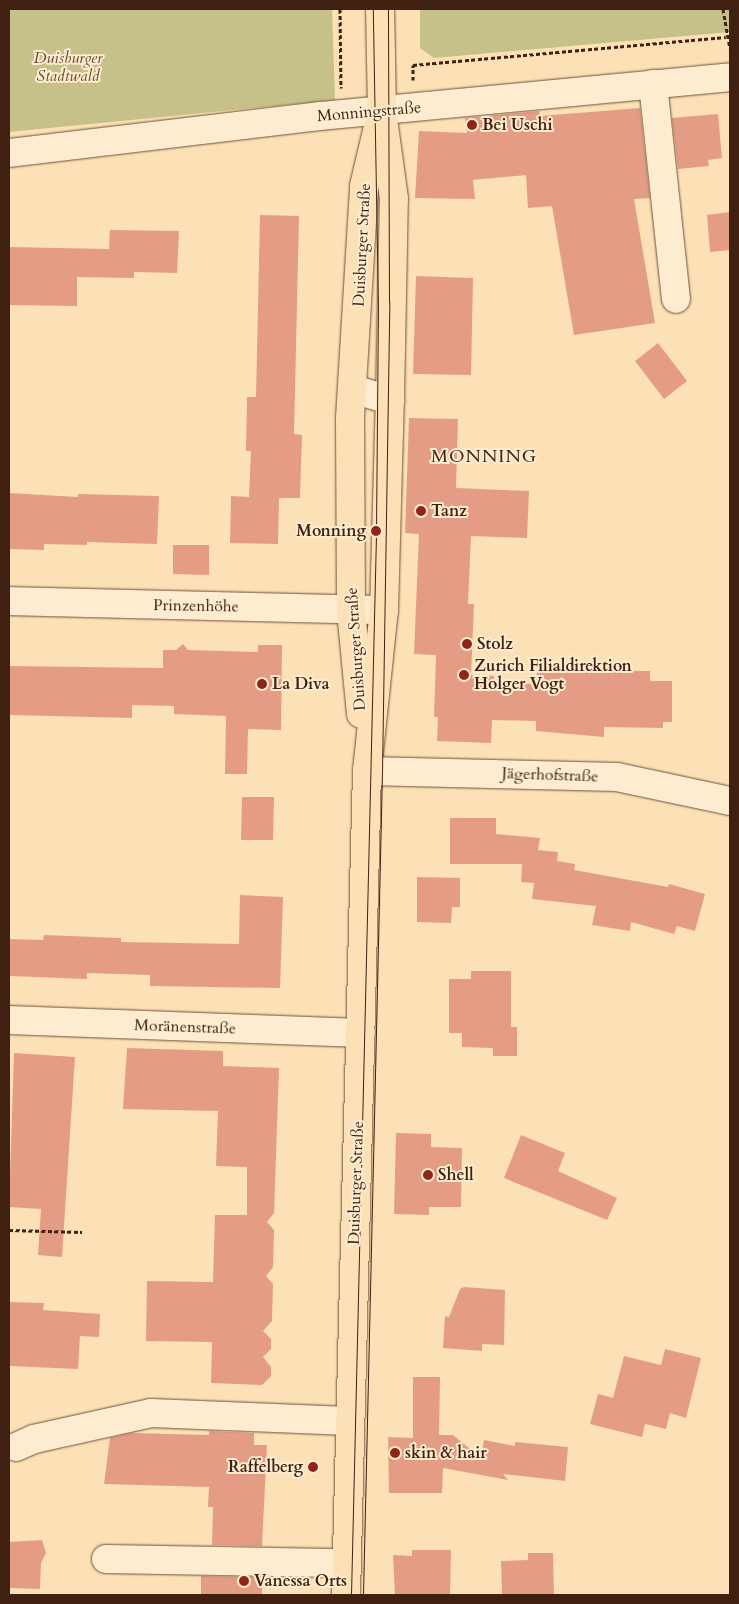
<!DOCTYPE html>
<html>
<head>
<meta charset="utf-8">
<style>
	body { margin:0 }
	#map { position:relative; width:739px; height:1604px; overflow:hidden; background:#fce1b6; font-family:Cardo,serif }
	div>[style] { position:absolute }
	.green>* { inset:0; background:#c6c189 }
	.building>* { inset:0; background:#e49d84 }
	.path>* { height:3px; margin-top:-1.5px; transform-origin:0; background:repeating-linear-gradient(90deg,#402010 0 4px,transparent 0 6.5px) }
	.roads { filter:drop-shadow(0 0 1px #6f503a) drop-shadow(0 0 1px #6f503a) }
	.minor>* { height:28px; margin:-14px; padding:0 14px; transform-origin:14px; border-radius:14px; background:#fdecd0 }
	.major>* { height:28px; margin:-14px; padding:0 14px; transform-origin:14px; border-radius:14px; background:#fce1b6 }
	.tram>* { height:1px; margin:-0.5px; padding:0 0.5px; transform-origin:0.5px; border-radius:0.5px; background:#402010 }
	.dots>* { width:14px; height:14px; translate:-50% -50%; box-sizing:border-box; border:2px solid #fdecd0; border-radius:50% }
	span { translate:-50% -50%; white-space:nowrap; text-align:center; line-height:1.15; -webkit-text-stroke:4px #fdecd0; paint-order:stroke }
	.park-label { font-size:16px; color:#62482e; font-style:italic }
	.street-label { font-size:16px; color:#402010 }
	.poi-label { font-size:16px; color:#402010; font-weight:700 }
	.left { translate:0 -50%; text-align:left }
	.right { translate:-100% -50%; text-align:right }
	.neighbourhood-label { font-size:18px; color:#402010; letter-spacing:1px }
	.frame { position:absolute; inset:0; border:10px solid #402010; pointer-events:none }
</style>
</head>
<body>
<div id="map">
	<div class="green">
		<div style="clip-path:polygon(9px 9px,332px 9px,335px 100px,9px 132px)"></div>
		<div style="clip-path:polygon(420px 9px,730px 9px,730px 32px,434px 58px,420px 48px)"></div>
	</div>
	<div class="building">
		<div style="clip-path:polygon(640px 108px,650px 198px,634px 199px,655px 323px,574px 335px,552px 206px,528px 208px,526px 175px,473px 180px,475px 199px,415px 198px,419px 131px,467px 133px,465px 118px,539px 111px,540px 116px)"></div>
		<div style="clip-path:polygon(718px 114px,722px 158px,708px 160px,709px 166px,678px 169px,672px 118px)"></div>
		<div style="clip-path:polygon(730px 212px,730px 250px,710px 252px,707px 215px)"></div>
		<div style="clip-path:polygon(260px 215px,299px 216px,294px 434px,302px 435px,300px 498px,279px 498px,278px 544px,230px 543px,231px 496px,249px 497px,251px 451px,246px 451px,247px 397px,256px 397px)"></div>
		<div style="clip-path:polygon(110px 230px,179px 231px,177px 273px,134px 272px,134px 278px,77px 277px,77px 306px,9px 305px,9px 247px,109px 249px)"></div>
		<div style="clip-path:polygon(416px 276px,473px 278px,471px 375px,413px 374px)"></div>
		<div style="clip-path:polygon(658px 343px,687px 381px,664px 399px,635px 361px)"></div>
		<div style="clip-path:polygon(409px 418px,458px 419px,456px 488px,529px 491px,527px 538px,471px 536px,468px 604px,474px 604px,471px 675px,494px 676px,494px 683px,536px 684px,537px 670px,560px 671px,560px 665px,581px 665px,581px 671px,650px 671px,650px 681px,672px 681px,672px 722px,663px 722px,663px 728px,604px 727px,604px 737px,536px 731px,536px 721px,492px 720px,491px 743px,437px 741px,438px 717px,434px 717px,436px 655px,414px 654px,419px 534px,405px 533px)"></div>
		<div style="clip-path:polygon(9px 493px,78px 497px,78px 494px,159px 496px,157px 544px,87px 542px,87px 545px,44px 544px,44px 550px,9px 549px)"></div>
		<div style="clip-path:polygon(173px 545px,209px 545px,209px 575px,173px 574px)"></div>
		<div style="clip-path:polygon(183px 644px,188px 650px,258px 652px,258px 645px,282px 645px,281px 730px,248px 729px,247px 774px,225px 774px,226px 716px,174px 714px,174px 706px,132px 705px,132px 718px,9px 715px,9px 666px,163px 668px,163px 650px,176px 650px)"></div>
		<div style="clip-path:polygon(242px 797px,274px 797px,273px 840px,241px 840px)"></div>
		<div style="clip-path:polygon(450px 818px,496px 818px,496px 834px,540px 838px,538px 850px,558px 852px,557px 861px,575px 864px,574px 870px,668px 887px,669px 884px,705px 894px,695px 931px,677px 926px,674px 934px,631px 922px,630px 931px,592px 925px,596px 906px,532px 899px,534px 883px,521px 882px,522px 864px,450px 864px)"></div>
		<div style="clip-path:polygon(417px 877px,460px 878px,460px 907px,452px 907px,451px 923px,417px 922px)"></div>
		<div style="clip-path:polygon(240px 895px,283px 897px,280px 988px,150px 986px,150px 975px,87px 973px,87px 979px,9px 976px,9px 939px,43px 940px,44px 935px,121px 938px,121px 942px,239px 944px)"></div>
		<div style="clip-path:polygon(471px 971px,511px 971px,511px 1027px,517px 1027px,517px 1056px,493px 1056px,493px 1048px,462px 1047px,462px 1033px,449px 1033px,449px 979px,471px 979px)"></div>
		<div style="clip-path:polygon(127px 1048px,223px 1051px,223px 1066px,279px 1068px,274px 1213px,267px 1222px,274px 1230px,273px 1267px,266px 1276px,273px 1284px,272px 1321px,263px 1331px,271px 1339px,271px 1349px,263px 1357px,271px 1367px,271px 1376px,262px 1385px,211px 1383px,212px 1342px,146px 1341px,147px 1281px,213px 1282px,215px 1215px,247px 1215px,247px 1167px,216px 1166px,218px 1111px,123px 1109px)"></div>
		<div style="clip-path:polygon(14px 1053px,75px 1057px,62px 1257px,38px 1255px,41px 1209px,9px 1207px)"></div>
		<div style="clip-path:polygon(396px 1133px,431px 1134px,431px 1147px,462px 1148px,461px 1207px,429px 1207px,429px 1215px,394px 1214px)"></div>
		<div style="clip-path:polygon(521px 1135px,565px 1153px,558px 1171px,617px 1198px,607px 1220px,504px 1178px)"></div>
		<div style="clip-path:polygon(464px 1287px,505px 1290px,504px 1345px,482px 1344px,482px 1351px,443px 1348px,445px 1316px,449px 1317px,460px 1289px)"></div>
		<div style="clip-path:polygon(9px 1302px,44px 1303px,43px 1310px,100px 1314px,99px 1337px,80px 1336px,78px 1369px,9px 1366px)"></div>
		<div style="clip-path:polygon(665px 1349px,701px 1358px,686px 1418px,670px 1413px,666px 1429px,645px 1424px,642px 1437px,590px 1424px,598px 1394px,613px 1398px,624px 1356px,661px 1365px)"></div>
		<div style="clip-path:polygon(413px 1377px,440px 1377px,439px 1435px,453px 1435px,481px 1458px,484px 1440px,515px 1446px,515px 1442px,568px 1447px,565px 1481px,503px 1474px,508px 1480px,443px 1468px,442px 1493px,389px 1493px,388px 1437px,413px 1438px)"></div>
		<div style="clip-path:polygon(209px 1431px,254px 1433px,254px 1445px,267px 1445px,262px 1546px,212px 1545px,213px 1507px,208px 1507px,209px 1487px,104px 1484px,110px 1438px,131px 1433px,209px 1435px)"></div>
		<div style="clip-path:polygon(42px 1540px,46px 1553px,41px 1563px,40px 1589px,9px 1588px,9px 1542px)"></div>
		<div style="clip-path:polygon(412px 1550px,451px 1550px,450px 1595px,395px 1595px,393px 1555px,412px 1556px)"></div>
		<div style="clip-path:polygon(528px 1553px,553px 1553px,554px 1595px,502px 1595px,501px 1561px,528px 1560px)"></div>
		<div style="clip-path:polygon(201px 1576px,262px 1577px,262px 1595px,201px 1595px)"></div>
	</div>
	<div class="path">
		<div style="left:340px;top:9px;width:79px;rotate:89.3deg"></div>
		<div style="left:723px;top:9px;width:39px;rotate:80deg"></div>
		<div style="left:413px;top:80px;width:15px;rotate:-90deg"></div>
		<div style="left:413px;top:65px;width:314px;rotate:-5.1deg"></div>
		<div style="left:9px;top:1230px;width:73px;rotate:1.6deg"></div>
	</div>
	<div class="roads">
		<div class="minor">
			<div style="left:653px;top:84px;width:216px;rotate:83.9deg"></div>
			<div style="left:9px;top:153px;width:313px;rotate:-6.8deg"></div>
			<div style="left:320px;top:116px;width:412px;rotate:-5.4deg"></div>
			<div style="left:353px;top:389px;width:39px;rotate:17deg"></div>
			<div style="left:9px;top:601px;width:375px;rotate:1.4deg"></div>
			<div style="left:367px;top:771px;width:250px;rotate:1.4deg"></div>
			<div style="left:617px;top:777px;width:116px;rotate:12deg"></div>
			<div style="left:9px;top:1020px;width:352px;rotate:2.1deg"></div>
			<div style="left:16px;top:1447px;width:20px;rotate:-24deg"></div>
			<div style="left:34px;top:1439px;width:120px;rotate:-12.5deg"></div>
			<div style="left:151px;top:1413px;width:198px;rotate:2.3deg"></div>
			<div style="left:106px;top:1559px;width:240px;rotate:1deg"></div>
		</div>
		<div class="major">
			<div style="left:361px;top:714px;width:104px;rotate:-95.5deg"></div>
			<div style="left:351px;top:610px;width:192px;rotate:-90.3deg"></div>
			<div style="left:350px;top:418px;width:232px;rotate:-86.5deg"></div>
			<div style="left:364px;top:186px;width:61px;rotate:-76.7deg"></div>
			<div style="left:346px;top:1595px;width:824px;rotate:-88.54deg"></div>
			<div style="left:367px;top:771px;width:162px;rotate:-84deg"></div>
			<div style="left:384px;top:610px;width:210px;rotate:-88.4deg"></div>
			<div style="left:390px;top:400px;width:201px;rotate:-88.9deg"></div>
			<div style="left:394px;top:199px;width:89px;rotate:-97.8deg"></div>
			<div style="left:382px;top:111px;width:102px;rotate:-91.1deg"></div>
		</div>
	</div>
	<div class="tram">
		<div style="left:351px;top:1595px;width:1064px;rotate:-88.65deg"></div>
		<div style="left:376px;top:531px;width:223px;rotate:-89.5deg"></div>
		<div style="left:378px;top:308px;width:299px;rotate:-91deg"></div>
		<div style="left:363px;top:1595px;width:823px;rotate:-88.68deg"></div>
		<div style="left:382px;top:772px;width:470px;rotate:-89.1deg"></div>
		<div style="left:389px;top:302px;width:293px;rotate:-90.2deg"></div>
	</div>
	<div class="dots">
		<div style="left:472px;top:125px;background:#8f2418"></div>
		<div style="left:421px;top:511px;background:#8f2418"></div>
		<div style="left:376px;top:531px;background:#8f2418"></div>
		<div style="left:467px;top:644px;background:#8f2418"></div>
		<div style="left:464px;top:675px;background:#8f2418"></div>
		<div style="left:262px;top:684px;background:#8f2418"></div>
		<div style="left:428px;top:1175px;background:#8f2418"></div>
		<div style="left:395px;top:1453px;background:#8f2418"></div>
		<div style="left:313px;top:1467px;background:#8f2418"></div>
		<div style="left:244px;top:1581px;background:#8f2418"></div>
	</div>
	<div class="park-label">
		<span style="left:68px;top:67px">Duisburger<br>Stadtwald</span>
	</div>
	<div class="street-label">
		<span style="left:369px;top:112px;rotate:-5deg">Monningstraße</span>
		<span style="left:362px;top:245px;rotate:-87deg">Duisburger Straße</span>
		<span style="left:196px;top:606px;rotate:1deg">Prinzenhöhe</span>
		<span style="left:356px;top:649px;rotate:-94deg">Duisburger Straße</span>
		<span style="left:550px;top:775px;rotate:2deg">Jägerhofstraße</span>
		<span style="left:185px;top:1027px;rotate:2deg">Moränenstraße</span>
		<span style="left:356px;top:1183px;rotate:-88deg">Duisburger Straße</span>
	</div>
	<div class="poi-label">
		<span class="left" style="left:482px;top:125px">Bei Uschi</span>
		<span class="left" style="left:431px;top:511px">Tanz</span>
		<span class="right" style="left:366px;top:531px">Monning</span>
		<span class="left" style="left:477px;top:644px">Stolz</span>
		<span class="left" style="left:474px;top:675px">Zurich Filialdirektion<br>Holger Vogt</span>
		<span class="left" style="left:272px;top:684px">La Diva</span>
		<span class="left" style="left:438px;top:1175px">Shell</span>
		<span class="left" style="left:405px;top:1453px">skin &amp; hair</span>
		<span class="right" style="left:303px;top:1467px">Raffelberg</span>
		<span class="left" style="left:254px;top:1581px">Vanessa Orts</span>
	</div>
	<div class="neighbourhood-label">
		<span style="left:484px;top:457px">MONNING</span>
	</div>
	<div class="frame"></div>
</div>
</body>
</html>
